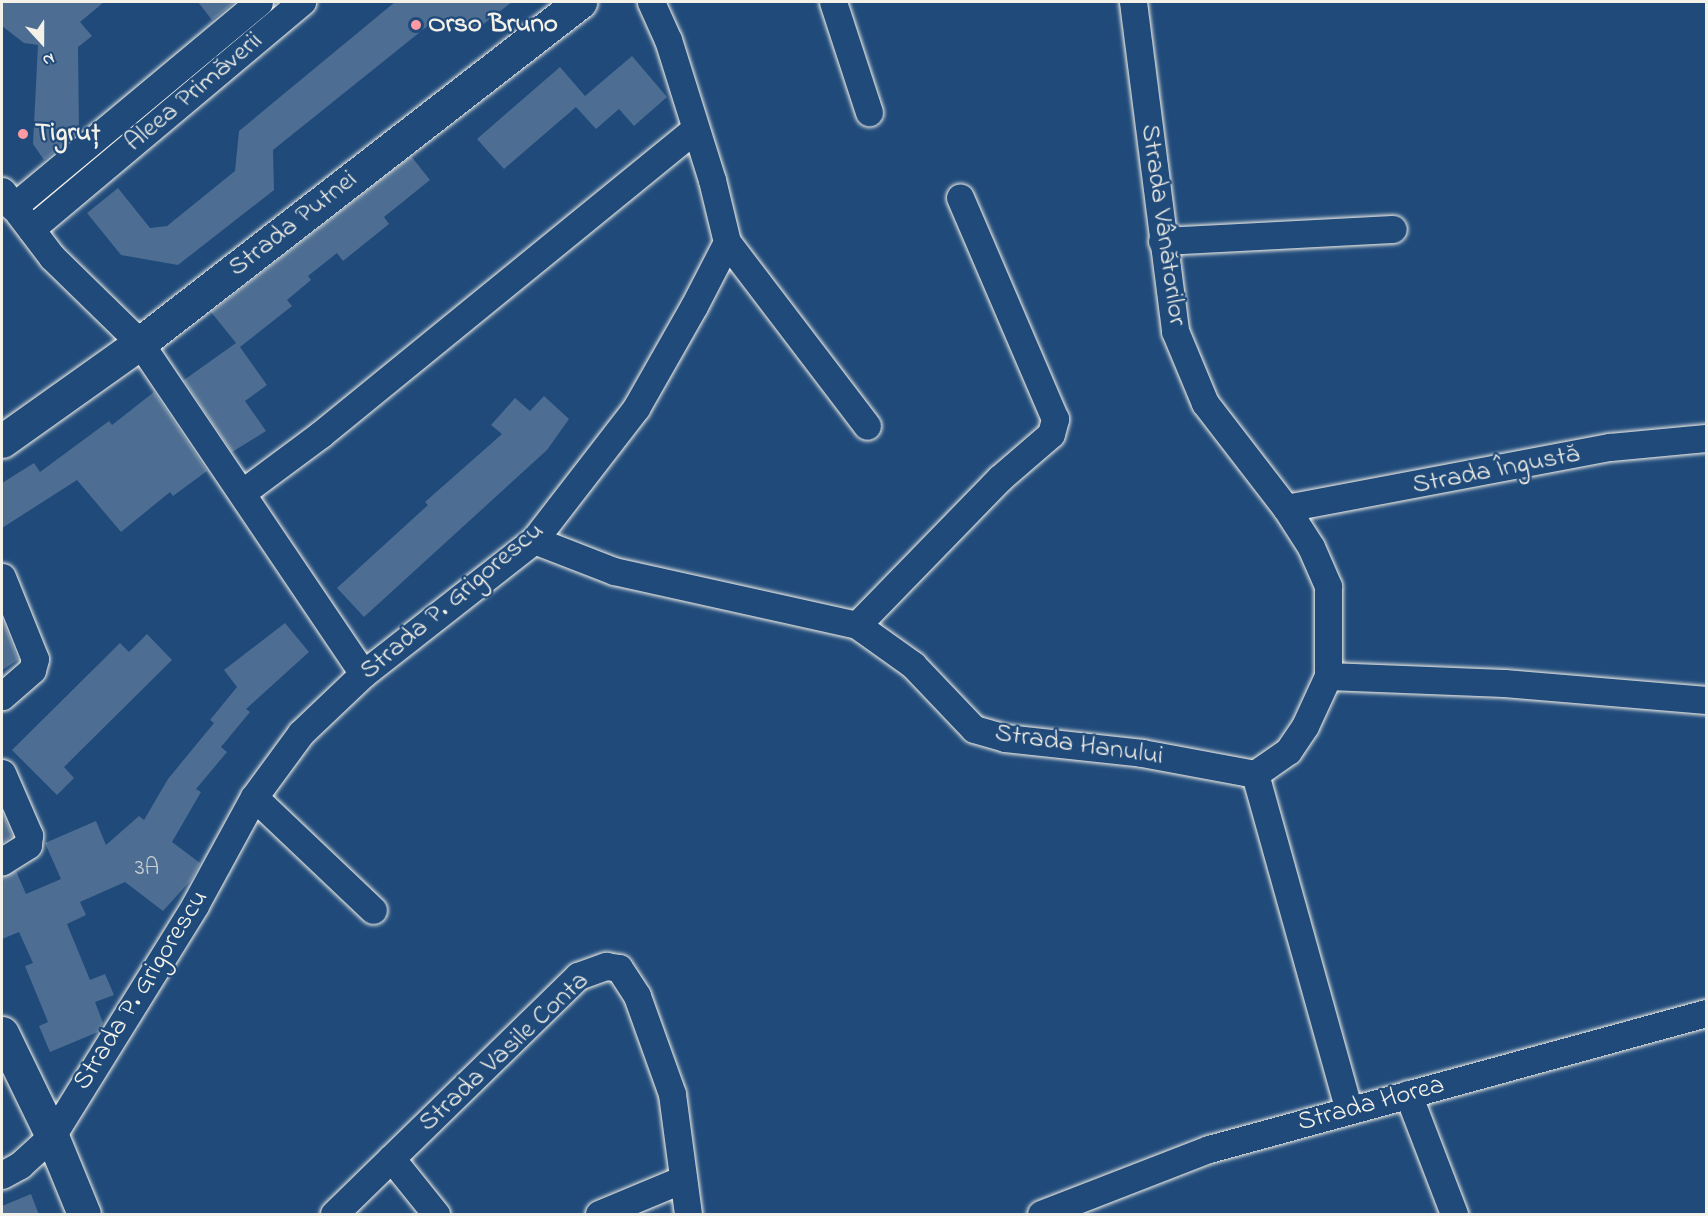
<!DOCTYPE html>
<html>
<head>
<meta charset="utf-8">
<style>
	body { margin:0 }
	#map { position:relative; width:1708px; height:1216px; overflow:hidden; background:#1f4a7a; font-family:"Indie Flower",sans-serif }
	div>[style] { position:absolute }
	.building>* { inset:0; background:#4d6e92 }
	.roads { filter:drop-shadow(0 0 2px #f4f1e8) drop-shadow(0 0 2px #f4f1e8) }
	.minor>* { height:27px; margin:-13.5px; padding:0 13.5px; transform-origin:13.5px; border-radius:13.5px; background:#1f4a7a }
	.major>* { height:33px; margin:-16.5px; padding:0 16.5px; transform-origin:16.5px; border-radius:16.5px; background:#1f4a7a }
	.dots>* { width:16px; height:16px; translate:-50% -50%; box-sizing:border-box; border:3px solid #1f4a7a; border-radius:50% }
	span { translate:-50% -50%; white-space:nowrap; text-align:center; line-height:1.15; -webkit-text-stroke:4.5px #1f4a7a; paint-order:stroke }
	.number-label { font-size:24px; color:#cad0d2 }
	.number-label span { -webkit-text-stroke-width:0 }
	.poi-label { font-size:27px; color:#f4f1e8; font-weight:700 }
	.left { translate:0 -50%; text-align:left }
	.street-label { font-size:27px; color:#f4f1e8 }
	.frame { position:absolute; inset:0; border:3px solid #f4f1e8; pointer-events:none }
	.north { position:absolute; left:12px; top:12px; width:60px; height:60px; -webkit-text-stroke:4px #1f4a7a; paint-order:stroke; rotate:159deg; font-size:16px; font-weight:700; line-height:24px; text-align:center; color:#f4f1e8 }
	.north::after { content:''; display:block; margin:auto; width:21px; height:27px; background:#f4f1e8; clip-path:polygon(50% 0,100% 100%,50% 72%,0 100%) }
</style>
</head>
<body>
<div id="map">
	<div class="building">
		<div style="clip-path:polygon(2px 2px,104px 2px,80px 22px,92px 36px,78px 47px,79px 132px,44px 160px,33px 144px,38px 45px,24px 43px,2px 26px)"></div>
		<div style="clip-path:polygon(198px 2px,235px 2px,212px 20px)"></div>
		<div style="clip-path:polygon(395px 2px,512px 2px,477px 29px,435px 20px,273px 150px,274px 190px,178px 265px,121px 255px,87px 213px,118px 188px,150px 228px,167px 226px,235px 171px,239px 131px)"></div>
		<div style="clip-path:polygon(632px 56px,667px 97px,634px 126px,619px 109px,596px 129px,576px 107px,504px 169px,477px 139px,560px 67px,585px 96px)"></div>
		<div style="clip-path:polygon(411px 156px,430px 180px,384px 217px,389px 224px,343px 261px,337px 253px,308px 276px,311px 280px,287px 300px,292px 306px,240px 347px,267px 385px,245px 401px,266px 431px,232px 452px,184px 380px,236px 343px,211px 312px)"></div>
		<div style="clip-path:polygon(154px 392px,207px 471px,173px 496px,170px 492px,121px 532px,77px 480px,2px 528px,2px 483px,34px 463px,40px 472px,109px 421px,112px 425px)"></div>
		<div style="clip-path:polygon(544px 396px,569px 419px,547px 450px,364px 617px,337px 588px,428px 505px,425px 502px,502px 434px,491px 425px,515px 398px,530px 411px)"></div>
		<div style="clip-path:polygon(2px 618px,18px 660px,2px 670px)"></div>
		<div style="clip-path:polygon(285px 623px,309px 652px,246px 709px,250px 712px,221px 747px,227px 752px,196px 789px,201px 792px,172px 842px,200px 863px,191px 880px,163px 911px,125px 882px,80px 902px,86px 915px,67px 924px,90px 980px,105px 974px,114px 995px,95px 1002px,103px 1023px,98px 1032px,50px 1052px,39px 1026px,48px 1022px,25px 966px,33px 963px,19px 932px,2px 939px,2px 877px,16px 871px,26px 894px,61px 879px,45px 843px,96px 821px,106px 845px,139px 816px,144px 820px,168px 779px,214px 723px,210px 720px,237px 687px,224px 670px)"></div>
		<div style="clip-path:polygon(147px 634px,172px 660px,64px 767px,74px 778px,57px 795px,12px 750px,120px 643px,129px 652px)"></div>
		<div style="clip-path:polygon(2px 811px,12px 836px,2px 843px)"></div>
		<div style="clip-path:polygon(31px 1194px,39px 1215px,2px 1215px,2px 1206px)"></div>
	</div>
	<div class="roads">
		<div class="minor">
			<div style="left:833px;top:2px;width:116px;rotate:71.9deg"></div>
			<div style="left:1133px;top:2px;width:332px;rotate:82.7deg"></div>
			<div style="left:1175px;top:331px;width:78px;rotate:67.4deg"></div>
			<div style="left:1205px;top:403px;width:133px;rotate:52.4deg"></div>
			<div style="left:1286px;top:508px;width:46px;rotate:57.3deg"></div>
			<div style="left:1311px;top:547px;width:43px;rotate:66.4deg"></div>
			<div style="left:1328px;top:586px;width:90px;rotate:90deg"></div>
			<div style="left:1328px;top:676px;width:55px;rotate:114.7deg"></div>
			<div style="left:1305px;top:726px;width:30px;rotate:124deg"></div>
			<div style="left:1288px;top:751px;width:40px;rotate:145.1deg"></div>
			<div style="left:2px;top:191px;width:83px;rotate:52.9deg"></div>
			<div style="left:52px;top:257px;width:123px;rotate:44.3deg"></div>
			<div style="left:140px;top:343px;width:399px;rotate:56deg"></div>
			<div style="left:13px;top:207px;width:320px;rotate:-39.8deg"></div>
			<div style="left:31px;top:229px;width:354px;rotate:-40deg"></div>
			<div style="left:1162px;top:241px;width:231px;rotate:-3deg"></div>
			<div style="left:727px;top:242px;width:231px;rotate:52.7deg"></div>
			<div style="left:243px;top:492px;width:97px;rotate:-36.6deg"></div>
			<div style="left:321px;top:434px;width:483px;rotate:-39.2deg"></div>
			<div style="left:1286px;top:508px;width:330px;rotate:-10.7deg"></div>
			<div style="left:1610px;top:447px;width:96px;rotate:-5.4deg"></div>
			<div style="left:534px;top:540px;width:86px;rotate:21.2deg"></div>
			<div style="left:614px;top:571px;width:249px;rotate:12.5deg"></div>
			<div style="left:857px;top:625px;width:69px;rotate:35.5deg"></div>
			<div style="left:913px;top:665px;width:88px;rotate:46.4deg"></div>
			<div style="left:974px;top:729px;width:32px;rotate:16deg"></div>
			<div style="left:1005px;top:738px;width:138px;rotate:6.2deg"></div>
			<div style="left:1142px;top:753px;width:115px;rotate:10.5deg"></div>
			<div style="left:1255px;top:774px;width:349px;rotate:74.4deg"></div>
			<div style="left:2px;top:577px;width:88px;rotate:68.1deg"></div>
			<div style="left:35px;top:659px;width:11px;rotate:105deg"></div>
			<div style="left:32px;top:670px;width:40px;rotate:139deg"></div>
			<div style="left:857px;top:625px;width:205px;rotate:-45.8deg"></div>
			<div style="left:1000px;top:478px;width:67px;rotate:-40.8deg"></div>
			<div style="left:1051px;top:434px;width:16px;rotate:-75deg"></div>
			<div style="left:1055px;top:419px;width:241px;rotate:-113.2deg"></div>
			<div style="left:1328px;top:676px;width:176px;rotate:2.3deg"></div>
			<div style="left:1504px;top:683px;width:203px;rotate:4.8deg"></div>
			<div style="left:2px;top:773px;width:68px;rotate:66.5deg"></div>
			<div style="left:29px;top:835px;width:10px;rotate:96deg"></div>
			<div style="left:28px;top:845px;width:31px;rotate:148deg"></div>
			<div style="left:254px;top:797px;width:164px;rotate:43.5deg"></div>
			<div style="left:1408px;top:1094px;width:129px;rotate:69deg"></div>
			<div style="left:391px;top:1158px;width:72px;rotate:51.2deg"></div>
			<div style="left:2px;top:1175px;width:21px;rotate:-29deg"></div>
			<div style="left:20px;top:1165px;width:43px;rotate:-42.2deg"></div>
			<div style="left:52px;top:1136px;width:272px;rotate:-58.2deg"></div>
			<div style="left:195px;top:905px;width:123px;rotate:-61.4deg"></div>
			<div style="left:254px;top:797px;width:79px;rotate:-53.7deg"></div>
			<div style="left:301px;top:733px;width:86px;rotate:-43.6deg"></div>
			<div style="left:363px;top:674px;width:217px;rotate:-38.1deg"></div>
			<div style="left:534px;top:540px;width:167px;rotate:-52.3deg"></div>
			<div style="left:636px;top:408px;width:117px;rotate:-60.4deg"></div>
			<div style="left:694px;top:306px;width:72px;rotate:-62.7deg"></div>
			<div style="left:727px;top:242px;width:64px;rotate:-103.6deg"></div>
			<div style="left:712px;top:180px;width:147px;rotate:-107.4deg"></div>
			<div style="left:668px;top:40px;width:42px;rotate:-114.1deg"></div>
			<div style="left:334px;top:1214px;width:341px;rotate:-44.3deg"></div>
			<div style="left:578px;top:976px;width:30px;rotate:-20deg"></div>
			<div style="left:606px;top:966px;width:13px;rotate:9deg"></div>
			<div style="left:619px;top:968px;width:33px;rotate:57deg"></div>
			<div style="left:637px;top:996px;width:104px;rotate:70.3deg"></div>
			<div style="left:672px;top:1094px;width:121px;rotate:82.4deg"></div>
			<div style="left:599px;top:1214px;width:91px;rotate:-22.6deg"></div>
			<div style="left:1041px;top:1214px;width:180px;rotate:-21.2deg"></div>
			<div style="left:1209px;top:1149px;width:515px;rotate:-15.3deg"></div>
		</div>
		<div class="major">
			<div style="left:2px;top:441px;width:169px;rotate:-35.4deg"></div>
			<div style="left:140px;top:343px;width:557px;rotate:-37.78deg"></div>
			<div style="left:2px;top:1033px;width:114px;rotate:64.1deg"></div>
			<div style="left:52px;top:1136px;width:84px;rotate:67.7deg"></div>
		</div>
	</div>
	<div class="dots">
		<div style="left:416px;top:25px;background:#ff9aa2"></div>
		<div style="left:23px;top:134px;background:#ff9aa2"></div>
	</div>
	<div class="number-label">
		<span style="left:147px;top:869px">3A</span>
	</div>
	<div class="poi-label">
		<span class="left" style="left:428px;top:25px">Orso Bruno</span>
		<span class="left" style="left:35px;top:134px">Tigruț</span>
	</div>
	<div class="street-label">
		<span style="left:194px;top:92px;rotate:-40deg">Aleea Primăverii</span>
		<span style="left:293px;top:224px;rotate:-38deg">Strada Putnei</span>
		<span style="left:1163px;top:225px;rotate:82deg">Strada Vânătorilor</span>
		<span style="left:1496px;top:470px;rotate:-11deg">Strada Îngustă</span>
		<span style="left:452px;top:601px;rotate:-40deg">Strada P. Grigorescu</span>
		<span style="left:1079px;top:745px;rotate:8deg">Strada Hanului</span>
		<span style="left:141px;top:990px;rotate:-58deg">Strada P. Grigorescu</span>
		<span style="left:504px;top:1052px;rotate:-43deg">Strada Vasile Conta</span>
		<span style="left:1371px;top:1104px;rotate:-15deg">Strada Horea</span>
	</div>
	<div class="frame"></div>
	<div class="north">N</div>
</div>
</body>
</html>
